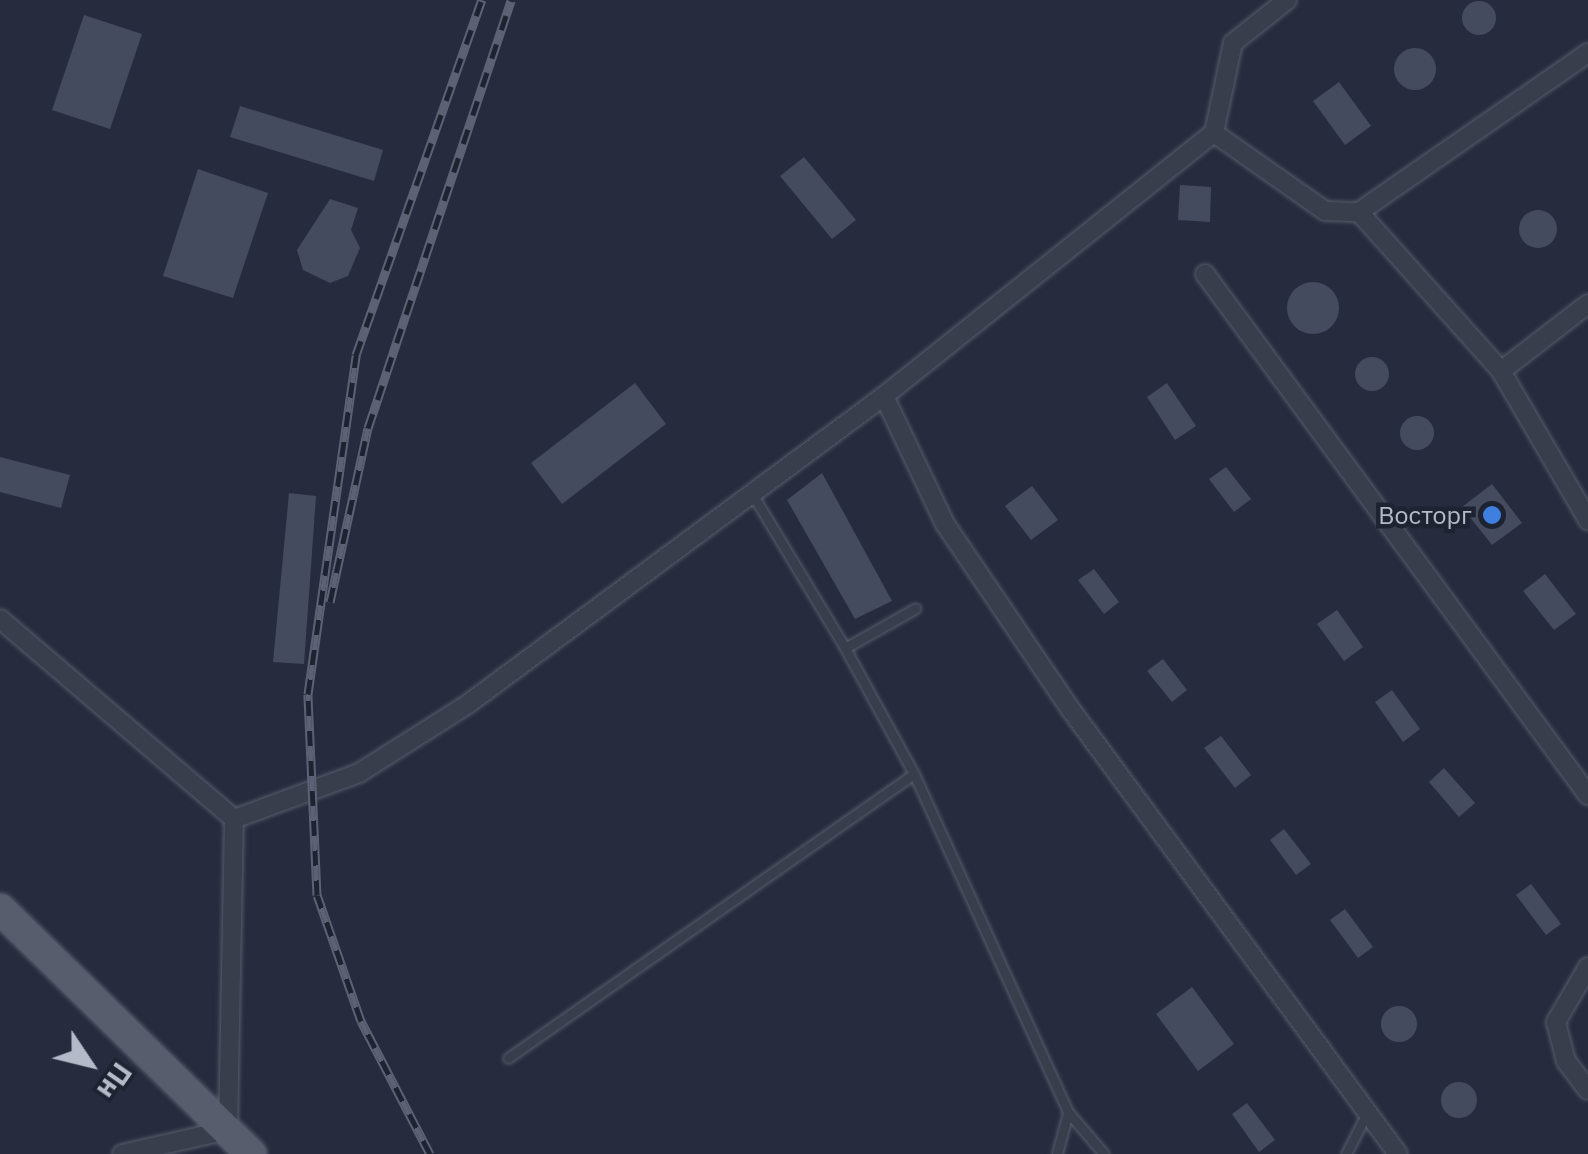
<!DOCTYPE html>
<html>
<head>
<meta charset="utf-8">
<style>
	body { margin:0 }
	#map { position:relative; width:1588px; height:1154px; overflow:hidden; background:#262c3d; font-family:"IBM Plex Sans",sans-serif }
	div>[style] { position:absolute }
	.building>* { inset:0; background:#454b5f }
	.round { border-radius:50% }
	.roads { filter:drop-shadow(0 0 2px #575c6b) drop-shadow(0 0 2px #575c6b) }
	.lane>* { height:9px; margin:-4.5px; padding:0 4.5px; transform-origin:4.5px; border-radius:4.5px; background:#393e4d }
	.street>* { height:18px; margin:-9px; padding:0 9px; transform-origin:9px; border-radius:9px; background:#393e4d }
	.primary>* { height:30px; margin:-15px; padding:0 15px; transform-origin:15px; border-radius:15px; background:#575d6d }
	.rail>* { height:9px; margin-top:-4.5px; transform-origin:0; background:repeating-linear-gradient(90deg,#1e2332 0 15px,#5c6274 0 30px); box-sizing:border-box; border-block:2px solid #5c6274 }
	.dots>* { width:28px; height:28px; translate:-50% -50%; box-sizing:border-box; border:5px solid #1e2332; border-radius:50% }
	span { translate:-50% -50%; white-space:nowrap; text-align:center; line-height:1.15; -webkit-text-stroke:9px #1e2332; paint-order:stroke }
	.poi-label { font-size:25px; color:#b5bac8 }
	.right { translate:-100% -50%; text-align:right }
	.north { position:absolute; left:40px; top:1014px; width:100px; height:100px; -webkit-text-stroke:8px #1e2332; paint-order:stroke; rotate:125deg; font-size:28px; font-weight:700; line-height:40px; text-align:center; color:#b5bac8 }
	.north::after { content:''; display:block; margin:auto; width:35px; height:45px; background:#b5bac8; clip-path:polygon(50% 0,100% 100%,50% 72%,0 100%) }
</style>
</head>
<body>
<div id="map">
	<div class="building">
		<div class="round" style="left:1462px;top:1px;width:34px;height:34px"></div>
		<div style="clip-path:polygon(84px 15px,142px 34px,110px 129px,52px 110px)"></div>
		<div class="round" style="left:1394px;top:48px;width:42px;height:42px"></div>
		<div style="clip-path:polygon(1339px 82px,1371px 126px,1345px 145px,1313px 101px)"></div>
		<div style="clip-path:polygon(240px 106px,383px 150px,374px 181px,230px 137px)"></div>
		<div style="clip-path:polygon(804px 157px,856px 220px,832px 239px,780px 176px)"></div>
		<div style="clip-path:polygon(198px 169px,268px 193px,233px 298px,163px 276px)"></div>
		<div style="clip-path:polygon(1180px 185px,1211px 187px,1210px 222px,1178px 220px)"></div>
		<div style="clip-path:polygon(330px 199px,358px 208px,351px 230px,360px 248px,348px 276px,330px 283px,303px 270px,297px 250px)"></div>
		<div class="round" style="left:1519px;top:210px;width:38px;height:38px"></div>
		<div class="round" style="left:1287px;top:282px;width:52px;height:52px"></div>
		<div class="round" style="left:1355px;top:357px;width:34px;height:34px"></div>
		<div style="clip-path:polygon(635px 383px,666px 424px,562px 504px,531px 463px)"></div>
		<div style="clip-path:polygon(1167px 383px,1196px 426px,1175px 440px,1147px 397px)"></div>
		<div class="round" style="left:1400px;top:416px;width:34px;height:34px"></div>
		<div style="clip-path:polygon(0 457px,70px 475px,61px 508px,0 492px)"></div>
		<div style="clip-path:polygon(1226px 467px,1251px 499px,1234px 512px,1209px 479px)"></div>
		<div style="clip-path:polygon(822px 473px,892px 601px,855px 619px,787px 500px)"></div>
		<div style="clip-path:polygon(1492px 484px,1522px 523px,1492px 545px,1462px 507px)"></div>
		<div style="clip-path:polygon(1032px 486px,1058px 520px,1031px 540px,1005px 506px)"></div>
		<div style="clip-path:polygon(289px 493px,316px 496px,304px 664px,273px 662px)"></div>
		<div style="clip-path:polygon(1094px 569px,1119px 602px,1104px 614px,1078px 580px)"></div>
		<div style="clip-path:polygon(1545px 574px,1576px 614px,1554px 630px,1523px 591px)"></div>
		<div style="clip-path:polygon(1337px 610px,1363px 647px,1344px 661px,1317px 624px)"></div>
		<div style="clip-path:polygon(1163px 659px,1187px 690px,1172px 702px,1147px 671px)"></div>
		<div style="clip-path:polygon(1392px 690px,1420px 729px,1403px 742px,1375px 702px)"></div>
		<div style="clip-path:polygon(1221px 736px,1251px 775px,1235px 788px,1204px 748px)"></div>
		<div style="clip-path:polygon(1444px 768px,1475px 803px,1459px 817px,1429px 782px)"></div>
		<div style="clip-path:polygon(1284px 829px,1311px 864px,1296px 875px,1270px 840px)"></div>
		<div style="clip-path:polygon(1531px 884px,1561px 924px,1546px 935px,1516px 895px)"></div>
		<div style="clip-path:polygon(1345px 909px,1373px 947px,1358px 958px,1330px 920px)"></div>
		<div style="clip-path:polygon(1192px 987px,1234px 1044px,1198px 1071px,1156px 1014px)"></div>
		<div class="round" style="left:1381px;top:1006px;width:36px;height:36px"></div>
		<div class="round" style="left:1441px;top:1082px;width:36px;height:36px"></div>
		<div style="clip-path:polygon(1247px 1103px,1275px 1140px,1259px 1152px,1232px 1114px)"></div>
	</div>
	<div class="roads">
		<div class="lane">
			<div style="left:754px;top:497px;width:176px;rotate:58.9deg"></div>
			<div style="left:845px;top:648px;width:81px;rotate:-29.4deg"></div>
			<div style="left:845px;top:648px;width:144px;rotate:61.3deg"></div>
			<div style="left:914px;top:774px;width:371px;rotate:65.5deg"></div>
			<div style="left:1068px;top:1112px;width:55px;rotate:49.4deg"></div>
			<div style="left:508px;top:1058px;width:495px;rotate:-35deg"></div>
			<div style="left:1057px;top:1154px;width:43px;rotate:-75.3deg"></div>
			<div style="left:1346px;top:1154px;width:46px;rotate:-62.9deg"></div>
		</div>
		<div class="street">
			<div style="left:1214px;top:133px;width:136px;rotate:35.1deg"></div>
			<div style="left:1325px;top:211px;width:34px;rotate:2deg"></div>
			<div style="left:1359px;top:212px;width:213px;rotate:48.2deg"></div>
			<div style="left:1501px;top:371px;width:173px;rotate:59.7deg"></div>
			<div style="left:1359px;top:212px;width:279px;rotate:-34.8deg"></div>
			<div style="left:1205px;top:274px;width:647px;rotate:53.68deg"></div>
			<div style="left:1501px;top:371px;width:110px;rotate:-37.6deg"></div>
			<div style="left:884px;top:396px;width:142px;rotate:64.5deg"></div>
			<div style="left:945px;top:524px;width:225px;rotate:55.9deg"></div>
			<div style="left:1071px;top:710px;width:551px;rotate:53.63deg"></div>
			<div style="left:0;top:619px;width:308px;rotate:40.5deg"></div>
			<div style="left:234px;top:819px;width:133px;rotate:-20.2deg"></div>
			<div style="left:359px;top:773px;width:129px;rotate:-32.3deg"></div>
			<div style="left:468px;top:704px;width:518px;rotate:-36.52deg"></div>
			<div style="left:884px;top:396px;width:422px;rotate:-38.6deg"></div>
			<div style="left:1214px;top:133px;width:92px;rotate:-78.1deg"></div>
			<div style="left:1233px;top:43px;width:69px;rotate:-38.5deg"></div>
			<div style="left:1588px;top:967px;width:64px;rotate:120.2deg"></div>
			<div style="left:1556px;top:1022px;width:40px;rotate:75.6deg"></div>
			<div style="left:1566px;top:1061px;width:36px;rotate:53deg"></div>
			<div style="left:122px;top:1154px;width:109px;rotate:-12.8deg"></div>
			<div style="left:228px;top:1130px;width:311px;rotate:-88.9deg"></div>
		</div>
		<div class="primary">
			<div style="left:0;top:909px;width:351px;rotate:44.3deg"></div>
		</div>
	</div>
	<div class="rail">
		<div style="left:330px;top:602px;width:178px;rotate:-77.7deg"></div>
		<div style="left:368px;top:428px;width:451px;rotate:-71.5deg"></div>
		<div style="left:430px;top:1154px;width:150px;rotate:-117.4deg"></div>
		<div style="left:361px;top:1021px;width:133px;rotate:-109.2deg"></div>
		<div style="left:317px;top:895px;width:201px;rotate:-92.6deg"></div>
		<div style="left:308px;top:694px;width:342px;rotate:-81.9deg"></div>
		<div style="left:356px;top:355px;width:377px;rotate:-70.5deg"></div>
	</div>
	<div class="dots">
		<div style="left:1492px;top:515px;background:#3f7fe0"></div>
	</div>
	<div class="poi-label">
		<span class="right" style="left:1472px;top:515px">Восторг</span>
	</div>
	<div class="north">Пн</div>
</div>
</body>
</html>
